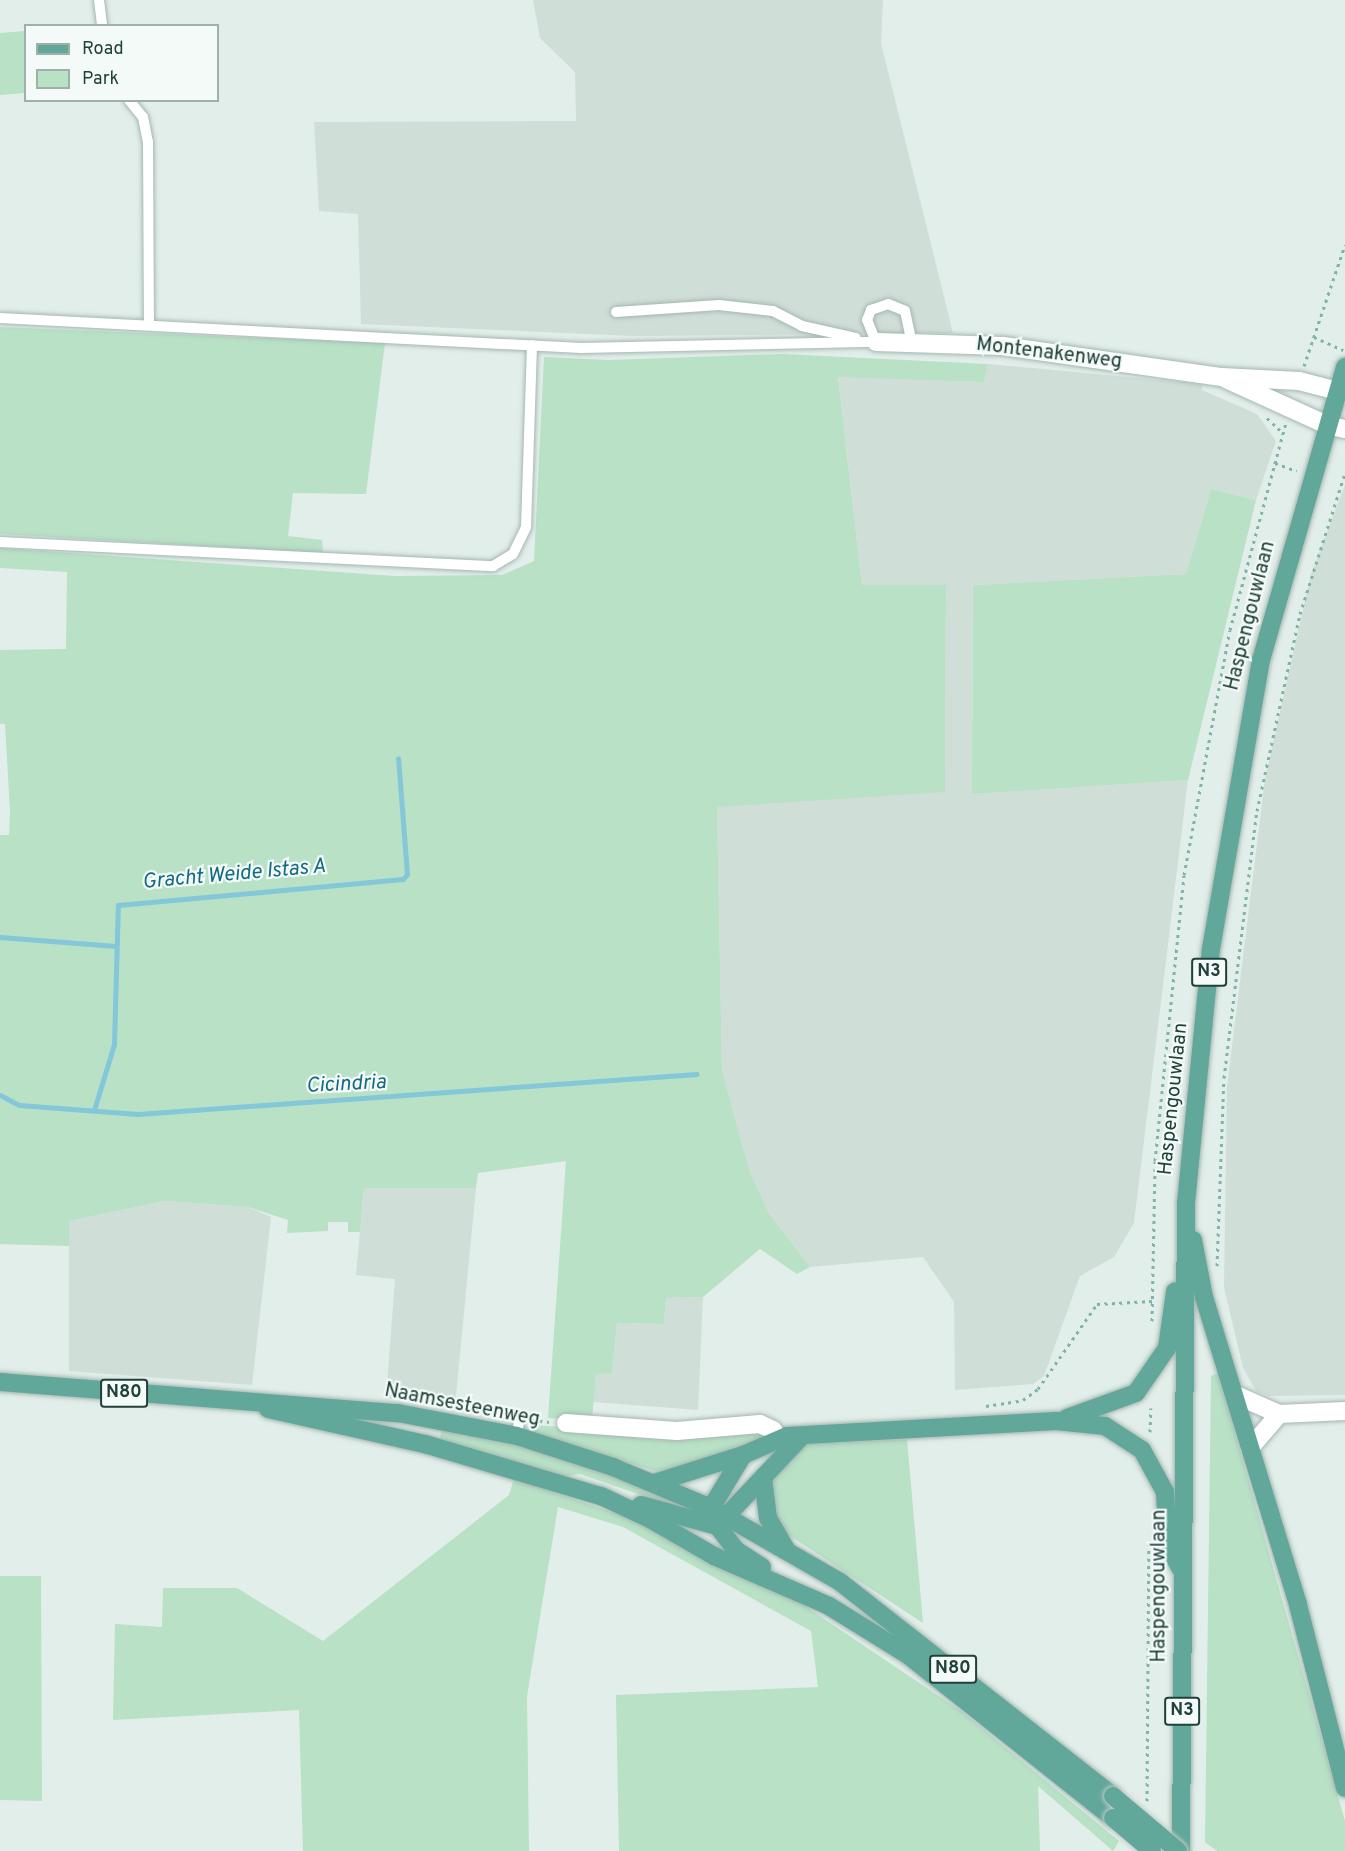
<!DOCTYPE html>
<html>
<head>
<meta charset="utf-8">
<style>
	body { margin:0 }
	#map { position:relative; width:1345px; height:1851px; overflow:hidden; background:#e2eee9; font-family:Overpass,sans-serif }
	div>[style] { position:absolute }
	.built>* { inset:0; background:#d0ded8 }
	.green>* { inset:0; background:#b8e1c6 }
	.stream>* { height:5px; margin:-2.5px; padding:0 2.5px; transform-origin:2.5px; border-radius:2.5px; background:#84c7d9 }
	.path>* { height:3px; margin-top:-1.5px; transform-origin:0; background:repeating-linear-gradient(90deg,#7fb5a7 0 3px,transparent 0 7.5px) }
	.roads { filter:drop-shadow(0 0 2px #a4b7b1) drop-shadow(0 0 2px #a4b7b1) }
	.lane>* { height:10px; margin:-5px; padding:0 5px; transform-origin:5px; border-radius:5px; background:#fff }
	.street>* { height:18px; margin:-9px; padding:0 9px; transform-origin:9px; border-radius:9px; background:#fff }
	.secondary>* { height:18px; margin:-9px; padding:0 9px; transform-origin:9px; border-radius:9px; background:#fff }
	.primary>* { height:18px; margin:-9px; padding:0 9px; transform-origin:9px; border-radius:9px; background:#61a89a }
	.bridges { filter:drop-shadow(0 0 2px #c1cac8) drop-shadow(0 0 2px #c1cac8) }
	.primary-bridge>* { height:18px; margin:-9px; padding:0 9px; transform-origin:9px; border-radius:9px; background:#61a89a }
	span { translate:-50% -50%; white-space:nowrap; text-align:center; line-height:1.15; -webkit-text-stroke:4.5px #f3faf7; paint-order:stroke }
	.shield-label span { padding:2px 4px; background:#f3faf7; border:2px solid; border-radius:4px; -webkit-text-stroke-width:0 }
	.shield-label { font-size:18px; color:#20413a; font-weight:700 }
	.street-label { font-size:20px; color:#20413a }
	.water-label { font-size:21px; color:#136a84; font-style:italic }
	.legend { position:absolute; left:24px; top:24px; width:195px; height:78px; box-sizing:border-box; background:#f3faf7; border:2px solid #9fb0ab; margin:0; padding:8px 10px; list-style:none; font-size:18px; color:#20413a }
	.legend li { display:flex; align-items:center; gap:12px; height:30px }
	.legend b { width:30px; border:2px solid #9fb0ab }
</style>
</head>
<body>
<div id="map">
	<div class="built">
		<div style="clip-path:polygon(533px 0,883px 0,881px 43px,953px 333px,633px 336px,361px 324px,358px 214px,319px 211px,314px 122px,576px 121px,575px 72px,540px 38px)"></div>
		<div style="clip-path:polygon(988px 364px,1202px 384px,1202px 390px,1257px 414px,1276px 441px,1256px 500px,1211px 489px,1186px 574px,973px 585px,972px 794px,1188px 780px,1134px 1223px,1114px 1257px,1080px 1276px,1044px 1376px,1033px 1384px,955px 1390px,954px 1302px,923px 1257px,810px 1267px,768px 1212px,749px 1169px,722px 1070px,717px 806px,945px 791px,946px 585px,862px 585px,838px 376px,984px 382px)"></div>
		<div style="clip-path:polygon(1345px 485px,1345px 1395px,1269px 1396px,1256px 1391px,1243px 1368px,1224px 1287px,1227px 1087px,1265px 779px,1311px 574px)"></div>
		<div style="clip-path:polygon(415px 1185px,476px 1188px,455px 1406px,386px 1398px,395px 1279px,356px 1275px,364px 1188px)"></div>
		<div style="clip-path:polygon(165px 1201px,248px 1207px,271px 1217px,252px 1385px,69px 1371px,69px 1221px)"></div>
		<div style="clip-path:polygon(703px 1297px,698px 1410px,593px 1402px,596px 1374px,612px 1372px,617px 1323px,664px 1324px,666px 1298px)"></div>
	</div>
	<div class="green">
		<div style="clip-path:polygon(25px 31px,25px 93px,0 95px,0 33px)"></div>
		<div style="clip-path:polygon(0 327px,385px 343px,366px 494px,293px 493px,288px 536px,322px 540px,323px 553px,0 534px)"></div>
		<div style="clip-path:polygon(782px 354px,988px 364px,984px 382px,838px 377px,862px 585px,946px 585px,945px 792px,717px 807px,722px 1070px,749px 1169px,768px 1212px,810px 1267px,797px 1274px,760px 1249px,703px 1297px,666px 1298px,664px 1324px,617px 1323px,612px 1373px,596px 1374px,592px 1420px,548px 1418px,566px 1161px,478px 1173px,476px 1188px,364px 1188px,360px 1232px,348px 1232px,348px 1222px,328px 1222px,328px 1231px,287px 1233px,288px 1220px,248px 1207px,165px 1201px,69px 1221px,69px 1246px,0 1244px,0 835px,9px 835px,10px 811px,5px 724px,0 724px,0 650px,66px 649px,67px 572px,0 568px,0 548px,395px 576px,502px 575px,534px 561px,544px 357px,608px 360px)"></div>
		<div style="clip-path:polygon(1211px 489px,1256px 500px,1188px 780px,972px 794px,973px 585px,1186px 574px)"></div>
		<div style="clip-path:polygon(1218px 1373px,1345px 1821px,1345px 1851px,1217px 1851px,1205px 1842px,1211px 1376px)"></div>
		<div style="clip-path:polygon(533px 1425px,681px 1436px,762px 1432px,763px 1437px,686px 1467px,656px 1471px,534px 1434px)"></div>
		<div style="clip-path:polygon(443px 1426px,567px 1456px,698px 1508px,696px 1514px,580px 1474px,560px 1477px,439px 1441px)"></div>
		<div style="clip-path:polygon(907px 1439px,923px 1623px,784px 1532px,776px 1522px,771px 1483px,795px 1449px,809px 1444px)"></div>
		<div style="clip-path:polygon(514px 1479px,635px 1520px,796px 1600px,961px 1711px,1119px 1841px,1113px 1851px,1038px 1786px,1040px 1851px,619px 1851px,616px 1695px,818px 1687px,811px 1631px,623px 1527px,558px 1507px,527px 1696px,529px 1851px,303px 1851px,299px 1710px,113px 1720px,115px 1624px,162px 1627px,163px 1588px,237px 1588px,323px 1641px,509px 1495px)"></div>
		<div style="clip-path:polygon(0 1576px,41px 1576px,42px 1801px,0 1800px)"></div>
	</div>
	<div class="stream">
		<div style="left:0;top:937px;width:116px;rotate:4.4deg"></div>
		<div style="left:0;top:1095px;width:21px;rotate:28deg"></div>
		<div style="left:19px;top:1105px;width:119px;rotate:4.3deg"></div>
		<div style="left:138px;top:1114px;width:560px;rotate:-4.09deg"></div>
		<div style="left:94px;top:1110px;width:69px;rotate:-73.1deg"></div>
		<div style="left:114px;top:1044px;width:139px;rotate:-88.4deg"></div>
		<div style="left:118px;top:905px;width:286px;rotate:-5.2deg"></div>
		<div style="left:403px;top:879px;width:6px;rotate:-51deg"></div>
		<div style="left:407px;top:874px;width:116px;rotate:-94.4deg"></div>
	</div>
	<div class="path">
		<div style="left:1314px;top:337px;width:32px;rotate:24deg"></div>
		<div style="left:1304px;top:366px;width:128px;rotate:-71.3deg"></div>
		<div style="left:1267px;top:418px;width:22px;rotate:43deg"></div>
		<div style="left:1275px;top:463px;width:23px;rotate:20deg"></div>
		<div style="left:1217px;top:1266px;width:188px;rotate:-87.9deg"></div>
		<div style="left:1224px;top:1078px;width:269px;rotate:-83deg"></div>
		<div style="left:1257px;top:811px;width:202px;rotate:-77.7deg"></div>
		<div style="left:1300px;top:614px;width:148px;rotate:-72.3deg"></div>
		<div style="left:1152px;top:1321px;width:160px;rotate:-88.9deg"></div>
		<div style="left:1155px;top:1161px;width:287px;rotate:-84.2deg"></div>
		<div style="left:1184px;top:875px;width:249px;rotate:-79.4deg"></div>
		<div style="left:1230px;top:630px;width:214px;rotate:-74.9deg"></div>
		<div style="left:986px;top:1406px;width:37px;rotate:-9deg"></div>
		<div style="left:1023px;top:1400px;width:19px;rotate:-36deg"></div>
		<div style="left:1038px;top:1389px;width:103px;rotate:-55.2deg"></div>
		<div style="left:1097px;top:1304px;width:55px;rotate:-3.1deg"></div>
		<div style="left:532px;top:1420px;width:17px;rotate:7deg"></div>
		<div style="left:1150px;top:1432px;width:24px;rotate:-88deg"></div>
		<div style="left:1147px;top:1801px;width:257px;rotate:-89.6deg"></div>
	</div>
	<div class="roads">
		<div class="lane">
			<div style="left:99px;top:0;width:26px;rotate:83deg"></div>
			<div style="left:129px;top:100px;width:22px;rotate:51deg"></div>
			<div style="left:143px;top:117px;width:25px;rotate:79deg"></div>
			<div style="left:148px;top:142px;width:180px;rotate:89.7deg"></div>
			<div style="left:616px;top:312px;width:103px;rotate:-3.9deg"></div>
			<div style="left:719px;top:305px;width:54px;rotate:6.3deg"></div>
			<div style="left:773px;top:311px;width:33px;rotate:27deg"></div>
			<div style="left:802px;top:326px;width:55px;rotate:12.5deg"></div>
			<div style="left:0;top:318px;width:582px;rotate:2.96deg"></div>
			<div style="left:581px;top:348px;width:295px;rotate:-1.2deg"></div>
			<div style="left:876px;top:342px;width:24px;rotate:-112deg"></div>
			<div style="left:867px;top:320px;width:11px;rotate:-68deg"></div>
			<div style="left:871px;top:310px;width:18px;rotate:-19deg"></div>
			<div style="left:888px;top:304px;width:18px;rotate:22deg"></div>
			<div style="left:905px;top:311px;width:33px;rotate:78deg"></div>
			<div style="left:0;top:542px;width:494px;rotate:2.8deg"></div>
			<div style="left:493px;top:566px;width:23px;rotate:-31deg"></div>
			<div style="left:513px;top:554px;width:30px;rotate:-64deg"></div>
			<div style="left:526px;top:527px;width:182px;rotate:-88.1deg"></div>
			<div style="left:517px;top:1436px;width:17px;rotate:-83deg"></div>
		</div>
		<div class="street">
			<div style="left:876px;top:342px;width:127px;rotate:1.8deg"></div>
			<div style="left:1003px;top:346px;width:221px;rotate:8.1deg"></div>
			<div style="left:1222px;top:377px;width:77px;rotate:3deg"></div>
			<div style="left:1299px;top:381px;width:40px;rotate:14.4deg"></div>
			<div style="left:1226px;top:379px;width:111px;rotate:24.5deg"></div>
			<div style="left:1236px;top:1395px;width:47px;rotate:23.8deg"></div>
			<div style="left:1279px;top:1414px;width:66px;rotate:-2.6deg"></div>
			<div style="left:566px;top:1423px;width:111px;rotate:4.1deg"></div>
			<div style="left:677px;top:1431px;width:83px;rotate:-4.8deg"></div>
			<div style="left:760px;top:1424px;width:14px;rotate:25deg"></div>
			<div style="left:773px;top:1430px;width:22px;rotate:58deg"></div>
			<div style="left:1250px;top:1448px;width:45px;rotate:-49.5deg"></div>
		</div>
		<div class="secondary">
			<div style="left:1327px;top:425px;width:18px;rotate:13deg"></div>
		</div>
		<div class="primary">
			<div style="left:1193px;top:1240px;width:58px;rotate:79.1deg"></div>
			<div style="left:1204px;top:1297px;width:322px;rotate:73deg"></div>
			<div style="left:1298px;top:1605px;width:189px;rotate:75.6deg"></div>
			<div style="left:0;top:1382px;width:399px;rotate:4.5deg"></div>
			<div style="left:398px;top:1413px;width:121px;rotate:10.9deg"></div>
			<div style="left:517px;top:1436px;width:101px;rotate:17.9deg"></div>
			<div style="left:613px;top:1467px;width:106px;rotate:22.7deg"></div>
			<div style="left:711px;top:1508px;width:149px;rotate:29.8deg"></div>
			<div style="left:840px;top:1582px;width:347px;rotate:38.1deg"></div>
			<div style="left:268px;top:1409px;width:161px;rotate:12.6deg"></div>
			<div style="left:425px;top:1444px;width:184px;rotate:16.5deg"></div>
			<div style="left:601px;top:1496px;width:54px;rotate:25.1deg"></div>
			<div style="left:650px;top:1519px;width:74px;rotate:30deg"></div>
			<div style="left:714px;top:1556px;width:125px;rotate:23.5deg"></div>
			<div style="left:829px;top:1606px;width:93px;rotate:31.8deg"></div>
			<div style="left:908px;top:1655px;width:262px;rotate:38.5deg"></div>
			<div style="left:1067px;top:1418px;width:73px;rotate:-19.9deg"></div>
			<div style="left:1136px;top:1393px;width:55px;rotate:-55.4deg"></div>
			<div style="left:1167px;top:1348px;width:57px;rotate:-81.9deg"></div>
			<div style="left:763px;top:1478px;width:40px;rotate:82.9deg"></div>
			<div style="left:768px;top:1518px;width:36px;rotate:60deg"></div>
			<div style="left:654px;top:1483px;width:93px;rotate:-17.5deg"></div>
			<div style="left:641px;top:1505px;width:79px;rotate:15.4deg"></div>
			<div style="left:717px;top:1526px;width:124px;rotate:-46.6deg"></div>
			<div style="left:762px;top:1567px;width:31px;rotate:-147deg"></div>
			<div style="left:736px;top:1550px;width:31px;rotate:-128deg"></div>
			<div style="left:717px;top:1526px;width:19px;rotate:-108deg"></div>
			<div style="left:711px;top:1508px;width:62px;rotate:-58.9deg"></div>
			<div style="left:743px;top:1455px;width:48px;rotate:-23.4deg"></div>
			<div style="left:787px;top:1436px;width:269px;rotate:-3.2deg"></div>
			<div style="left:1056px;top:1421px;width:49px;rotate:5.8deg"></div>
			<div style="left:1105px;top:1426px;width:44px;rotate:33deg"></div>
			<div style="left:1142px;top:1450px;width:48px;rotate:61.3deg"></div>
			<div style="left:1165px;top:1492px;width:53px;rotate:86.8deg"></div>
			<div style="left:1168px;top:1545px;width:27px;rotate:62deg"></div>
			<div style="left:1181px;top:1851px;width:648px;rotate:-89.56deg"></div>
			<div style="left:1186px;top:1203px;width:255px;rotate:-84.4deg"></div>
			<div style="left:1211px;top:949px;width:293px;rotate:-80.2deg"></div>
			<div style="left:1261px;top:660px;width:305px;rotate:-74deg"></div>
		</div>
	</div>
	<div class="bridges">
		<div class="primary-bridge">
			<div style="left:1113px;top:1796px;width:85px;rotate:40.2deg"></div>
			<div style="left:1113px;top:1818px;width:51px;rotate:40.2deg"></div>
		</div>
	</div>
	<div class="shield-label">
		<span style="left:1209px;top:972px">N3</span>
		<span style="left:124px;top:1393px">N80</span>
		<span style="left:953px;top:1669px">N80</span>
		<span style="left:1182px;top:1711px">N3</span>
	</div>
	<div class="street-label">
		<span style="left:1049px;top:354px;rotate:7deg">Montenakenweg</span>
		<span style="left:1251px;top:616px;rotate:-76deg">Haspengouwlaan</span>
		<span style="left:1174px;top:1099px;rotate:-84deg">Haspengouwlaan</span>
		<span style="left:462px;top:1406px;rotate:11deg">Naamsesteenweg</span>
		<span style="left:1160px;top:1586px;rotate:-90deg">Haspengouwlaan</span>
	</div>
	<div class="water-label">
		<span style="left:234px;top:875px;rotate:-5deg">Gracht Weide Istas A</span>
		<span style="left:346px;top:1085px;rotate:-3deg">Cicindria</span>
	</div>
	<ul class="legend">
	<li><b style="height:8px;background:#61a89a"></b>Road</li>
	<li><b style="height:16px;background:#b8e1c6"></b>Park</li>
	</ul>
</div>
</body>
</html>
